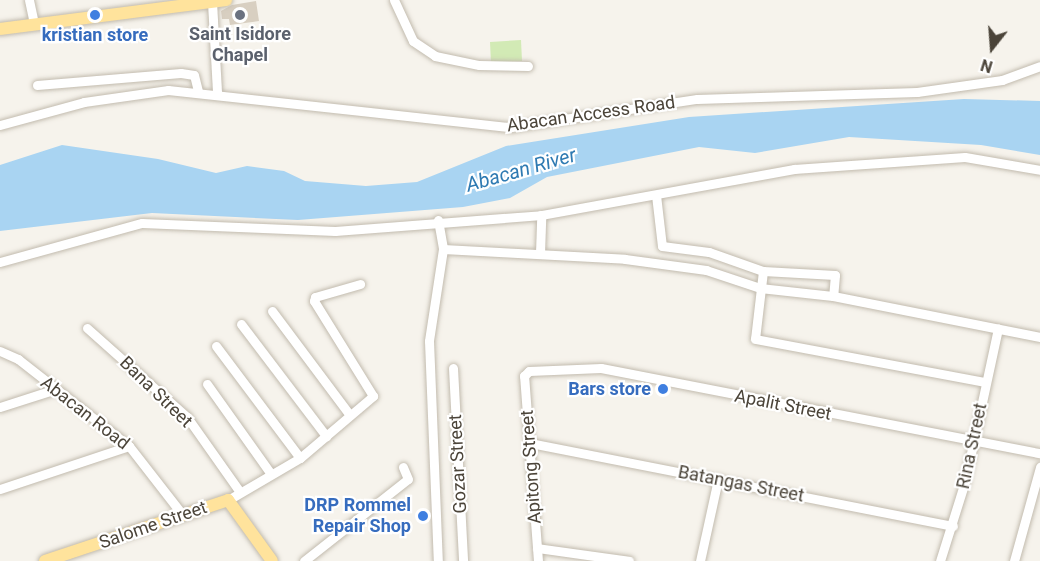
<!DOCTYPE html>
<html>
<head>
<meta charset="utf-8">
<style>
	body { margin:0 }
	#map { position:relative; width:1040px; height:561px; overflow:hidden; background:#f6f3ec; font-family:Roboto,sans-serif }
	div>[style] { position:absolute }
	.green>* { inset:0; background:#d2eab5 }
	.water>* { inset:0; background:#a9d4f2 }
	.building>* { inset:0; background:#d8cfc1 }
	.roads { filter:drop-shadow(0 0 2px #c2bbae) drop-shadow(0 0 2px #c2bbae) }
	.minor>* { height:9px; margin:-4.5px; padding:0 4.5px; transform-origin:4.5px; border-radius:4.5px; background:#fff }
	.major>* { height:12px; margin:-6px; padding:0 6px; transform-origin:6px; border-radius:6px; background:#ffe39c }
	.dots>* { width:16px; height:16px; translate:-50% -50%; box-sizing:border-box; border:3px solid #fff; border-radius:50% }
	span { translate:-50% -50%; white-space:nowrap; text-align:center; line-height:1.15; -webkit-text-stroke:4.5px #fff; paint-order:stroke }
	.shop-label { font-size:18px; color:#366cbe; font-weight:700 }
	.right { translate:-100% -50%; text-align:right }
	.worship-label { font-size:18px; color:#5b616d; font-weight:700 }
	.street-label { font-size:18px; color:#4b4439 }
	.water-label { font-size:20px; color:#2e7ab2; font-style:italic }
	.north { position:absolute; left:962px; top:18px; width:60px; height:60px; -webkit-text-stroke:4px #fff; paint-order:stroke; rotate:197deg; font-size:16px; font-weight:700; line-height:24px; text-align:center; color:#4b4439 }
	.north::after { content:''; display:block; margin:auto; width:21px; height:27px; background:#4b4439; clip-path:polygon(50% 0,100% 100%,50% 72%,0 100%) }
</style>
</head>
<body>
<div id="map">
	<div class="green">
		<div style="clip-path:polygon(521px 40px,522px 61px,491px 63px,490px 42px)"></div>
	</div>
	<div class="water">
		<div style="clip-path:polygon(964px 99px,1040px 101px,1040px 155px,981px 145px,849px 137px,755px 153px,699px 147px,547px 177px,510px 198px,463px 207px,298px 220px,152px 213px,0 231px,0 165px,62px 145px,158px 159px,216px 173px,247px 166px,284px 171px,305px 181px,366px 186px,417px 182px,506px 146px,689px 117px)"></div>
	</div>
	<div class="building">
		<div style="clip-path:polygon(256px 1px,259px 21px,230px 25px,229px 19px,222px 19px,221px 11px,232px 5px)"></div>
	</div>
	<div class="roads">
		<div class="minor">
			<div style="left:29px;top:0;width:25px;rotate:78deg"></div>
			<div style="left:394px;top:0;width:45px;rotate:65.1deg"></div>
			<div style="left:413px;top:41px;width:27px;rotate:34deg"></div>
			<div style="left:435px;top:56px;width:45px;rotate:11.6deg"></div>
			<div style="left:479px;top:65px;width:49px;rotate:1.2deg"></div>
			<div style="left:212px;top:2px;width:90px;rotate:86.8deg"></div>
			<div style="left:37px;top:85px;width:144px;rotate:-4.8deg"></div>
			<div style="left:181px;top:73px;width:13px;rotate:9deg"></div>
			<div style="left:194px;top:75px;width:16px;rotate:76deg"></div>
			<div style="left:0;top:125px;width:87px;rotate:-15.3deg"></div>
			<div style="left:84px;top:102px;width:85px;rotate:-8.1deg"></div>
			<div style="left:168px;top:90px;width:345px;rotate:6.2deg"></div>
			<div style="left:511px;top:127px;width:188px;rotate:-8.6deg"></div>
			<div style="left:697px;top:99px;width:220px;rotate:-1.8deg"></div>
			<div style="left:917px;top:92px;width:86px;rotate:-8deg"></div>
			<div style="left:1002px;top:80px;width:40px;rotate:-20.2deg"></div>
			<div style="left:656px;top:195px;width:51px;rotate:83.3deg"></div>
			<div style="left:662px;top:246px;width:47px;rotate:7.3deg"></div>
			<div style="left:709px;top:252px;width:57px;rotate:19.4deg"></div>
			<div style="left:763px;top:271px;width:68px;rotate:96.7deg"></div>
			<div style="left:755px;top:339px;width:234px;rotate:10.6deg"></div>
			<div style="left:438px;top:220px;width:29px;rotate:80deg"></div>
			<div style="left:443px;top:249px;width:93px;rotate:98.7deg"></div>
			<div style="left:429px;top:341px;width:220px;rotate:87.7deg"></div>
			<div style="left:443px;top:249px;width:182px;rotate:3.1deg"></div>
			<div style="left:625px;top:259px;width:82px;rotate:7.7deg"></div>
			<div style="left:706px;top:270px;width:57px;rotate:18.4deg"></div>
			<div style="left:760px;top:288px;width:73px;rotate:6.3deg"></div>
			<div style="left:833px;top:296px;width:211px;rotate:11.2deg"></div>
			<div style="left:540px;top:253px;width:38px;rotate:-88deg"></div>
			<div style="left:0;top:262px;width:147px;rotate:-15.4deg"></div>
			<div style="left:142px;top:223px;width:193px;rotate:2.4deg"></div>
			<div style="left:335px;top:231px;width:207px;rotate:-4.4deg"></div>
			<div style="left:541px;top:215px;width:257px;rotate:-10.3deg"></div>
			<div style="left:794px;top:169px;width:171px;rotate:-4deg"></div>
			<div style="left:965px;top:157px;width:76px;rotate:9.8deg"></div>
			<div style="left:763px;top:271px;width:72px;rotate:3.2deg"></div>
			<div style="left:835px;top:275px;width:21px;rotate:95deg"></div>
			<div style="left:272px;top:311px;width:129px;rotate:53.2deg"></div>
			<div style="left:241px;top:324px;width:141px;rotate:52.8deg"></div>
			<div style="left:87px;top:328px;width:134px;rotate:41.7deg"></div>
			<div style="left:187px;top:417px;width:92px;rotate:54.8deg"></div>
			<div style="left:216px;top:346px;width:140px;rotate:53.1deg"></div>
			<div style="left:0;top:351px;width:20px;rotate:24deg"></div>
			<div style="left:18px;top:359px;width:141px;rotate:38.1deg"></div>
			<div style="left:129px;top:446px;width:86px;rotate:52.1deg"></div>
			<div style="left:453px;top:368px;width:193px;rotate:87deg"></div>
			<div style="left:207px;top:384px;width:110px;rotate:54.6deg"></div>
			<div style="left:0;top:407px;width:56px;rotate:-17.8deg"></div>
			<div style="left:530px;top:443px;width:431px;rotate:11.1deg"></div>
			<div style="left:0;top:489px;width:136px;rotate:-18.4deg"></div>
			<div style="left:228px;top:500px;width:83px;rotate:-30.3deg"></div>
			<div style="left:300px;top:458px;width:96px;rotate:-40.3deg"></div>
			<div style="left:373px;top:396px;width:112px;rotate:-121.8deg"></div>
			<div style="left:314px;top:301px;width:4px;rotate:-76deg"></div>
			<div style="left:315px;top:297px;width:47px;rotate:-16.1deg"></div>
			<div style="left:537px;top:548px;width:93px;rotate:8deg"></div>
			<div style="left:304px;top:561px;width:132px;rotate:-38.3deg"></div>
			<div style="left:408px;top:479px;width:13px;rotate:-113deg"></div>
			<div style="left:538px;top:561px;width:186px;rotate:-94.3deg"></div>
			<div style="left:524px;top:376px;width:7px;rotate:-45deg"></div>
			<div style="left:529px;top:371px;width:72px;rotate:-2.4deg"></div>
			<div style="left:601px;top:368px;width:447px;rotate:11deg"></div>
			<div style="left:700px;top:561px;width:84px;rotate:-77.6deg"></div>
			<div style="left:940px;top:561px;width:84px;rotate:-72.6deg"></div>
			<div style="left:965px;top:481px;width:156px;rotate:-77.8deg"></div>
			<div style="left:1014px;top:561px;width:98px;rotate:-74.5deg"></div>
		</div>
		<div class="major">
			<div style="left:0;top:29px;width:228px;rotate:-7.3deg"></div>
			<div style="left:45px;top:561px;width:193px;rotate:-18.4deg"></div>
			<div style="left:228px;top:500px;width:75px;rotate:54.2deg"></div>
		</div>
	</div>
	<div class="dots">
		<div style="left:95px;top:15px;background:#3f7fe0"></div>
		<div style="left:240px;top:15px;background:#6b7280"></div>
		<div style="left:663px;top:389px;background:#3f7fe0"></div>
		<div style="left:423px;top:516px;background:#3f7fe0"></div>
	</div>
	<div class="shop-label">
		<span style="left:95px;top:35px">kristian store</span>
		<span class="right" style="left:651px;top:389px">Bars store</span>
		<span class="right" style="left:411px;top:516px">DRP Rommel<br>Repair Shop</span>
	</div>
	<div class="worship-label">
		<span style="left:240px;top:45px">Saint Isidore<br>Chapel</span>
	</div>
	<div class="street-label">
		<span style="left:591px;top:114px;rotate:-8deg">Abacan Access Road</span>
		<span style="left:156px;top:392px;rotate:44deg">Bana Street</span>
		<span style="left:783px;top:405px;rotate:11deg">Apalit Street</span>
		<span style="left:85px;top:413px;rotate:38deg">Abacan Road</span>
		<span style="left:972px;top:446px;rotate:-78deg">Rina Street</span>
		<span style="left:458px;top:464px;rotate:-93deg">Gozar Street</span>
		<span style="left:531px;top:467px;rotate:-94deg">Apitong Street</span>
		<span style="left:741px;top:484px;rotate:11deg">Batangas Street</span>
		<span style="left:153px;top:525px;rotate:-19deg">Salome Street</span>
	</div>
	<div class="water-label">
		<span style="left:521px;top:170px;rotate:-16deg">Abacan River</span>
	</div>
	<div class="north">N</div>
</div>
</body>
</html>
